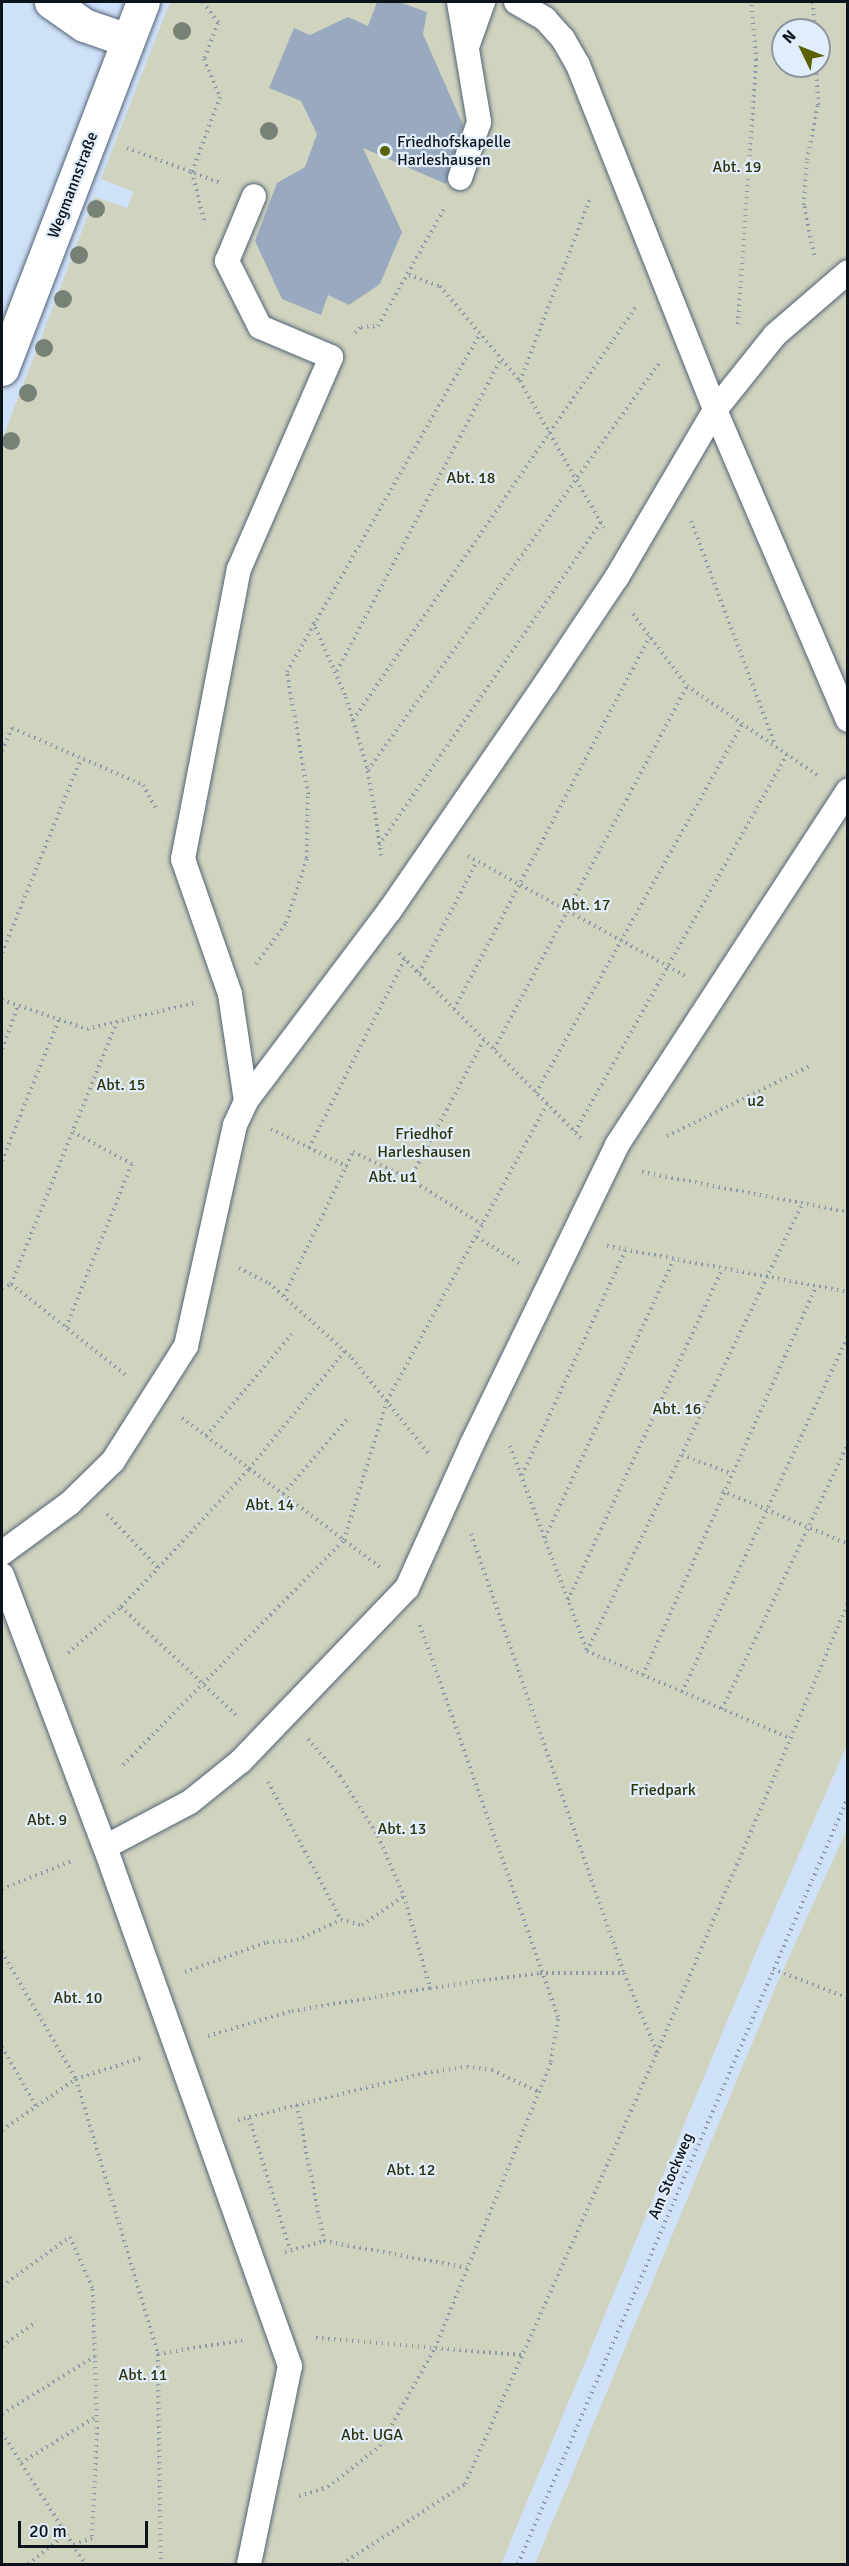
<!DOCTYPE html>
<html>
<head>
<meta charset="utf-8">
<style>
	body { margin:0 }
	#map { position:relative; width:849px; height:2566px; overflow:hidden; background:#cfe1f8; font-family:Signika,sans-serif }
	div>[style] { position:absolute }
	.green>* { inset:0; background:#d0d3be }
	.building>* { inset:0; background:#99aac0 }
	.path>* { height:4px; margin-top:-2px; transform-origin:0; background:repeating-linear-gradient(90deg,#8b99ab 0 1.5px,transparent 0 6px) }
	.roads { filter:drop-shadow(0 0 2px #536377) drop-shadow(0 0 2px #536377) }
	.lane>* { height:24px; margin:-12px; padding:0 12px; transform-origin:12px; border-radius:12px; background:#fff }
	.street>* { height:33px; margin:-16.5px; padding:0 16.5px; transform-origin:16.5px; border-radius:16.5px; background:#fff }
	.trees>* { width:18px; height:18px; margin:-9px; border-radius:50%; background:#778176 }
	.dots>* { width:16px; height:16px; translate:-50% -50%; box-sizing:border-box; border:3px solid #e2edfb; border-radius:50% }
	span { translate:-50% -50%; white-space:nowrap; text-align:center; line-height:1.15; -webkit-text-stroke:4.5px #e2edfb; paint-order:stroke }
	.poi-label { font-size:16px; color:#0d131b }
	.left { translate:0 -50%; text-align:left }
	.park-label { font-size:16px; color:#2f330b }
	.street-label { font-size:16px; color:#0d131b }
	.frame { position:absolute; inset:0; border:3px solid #0d131b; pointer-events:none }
	.north { position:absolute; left:771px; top:18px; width:60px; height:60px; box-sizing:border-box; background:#e2edfb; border:2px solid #8d96a1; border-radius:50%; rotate:313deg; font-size:16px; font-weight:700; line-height:24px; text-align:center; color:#0d131b }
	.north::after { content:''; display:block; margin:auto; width:21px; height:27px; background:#5a6200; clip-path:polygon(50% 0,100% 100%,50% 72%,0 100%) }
	.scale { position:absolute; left:18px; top:2521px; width:130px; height:27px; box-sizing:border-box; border:3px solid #0d131b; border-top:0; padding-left:8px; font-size:18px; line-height:21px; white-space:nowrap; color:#0d131b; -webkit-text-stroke:4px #e2edfb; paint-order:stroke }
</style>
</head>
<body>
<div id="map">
	<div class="green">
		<div style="clip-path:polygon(evenodd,170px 2px,847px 2px,847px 1745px,756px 1952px,501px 2564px,2px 2564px,2px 440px,95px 197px,127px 208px,134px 192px,101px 179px,170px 2px,783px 30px,819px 30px,819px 66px,783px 66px,783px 30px)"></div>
		<div style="clip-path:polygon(847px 1829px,847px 2564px,535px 2564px,776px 1986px)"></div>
	</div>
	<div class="building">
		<div style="clip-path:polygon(377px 2px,399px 2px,427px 12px,423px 34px,463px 125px,446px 184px,363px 148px,402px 232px,380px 284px,349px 305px,328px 295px,321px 315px,282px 299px,255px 241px,277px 183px,305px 167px,317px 134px,301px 101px,269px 88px,294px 28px,310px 35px,348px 17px,368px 26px)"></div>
	</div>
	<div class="path">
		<div style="left:203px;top:2px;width:26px;rotate:54deg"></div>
		<div style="left:218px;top:23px;width:39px;rotate:111deg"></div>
		<div style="left:204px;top:59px;width:41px;rotate:67.2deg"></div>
		<div style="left:220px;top:97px;width:80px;rotate:110.5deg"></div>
		<div style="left:192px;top:172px;width:54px;rotate:76deg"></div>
		<div style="left:813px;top:2px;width:28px;rotate:86deg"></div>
		<div style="left:127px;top:148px;width:100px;rotate:20.4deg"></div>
		<div style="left:814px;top:255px;width:51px;rotate:-101.3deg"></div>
		<div style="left:804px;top:205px;width:45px;rotate:-86.2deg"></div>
		<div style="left:807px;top:160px;width:56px;rotate:-78.7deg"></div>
		<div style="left:818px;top:105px;width:39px;rotate:-93deg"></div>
		<div style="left:409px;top:275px;width:33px;rotate:20deg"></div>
		<div style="left:440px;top:286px;width:124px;rotate:49.9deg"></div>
		<div style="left:520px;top:381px;width:169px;rotate:60.3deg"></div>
		<div style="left:738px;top:324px;width:265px;rotate:-86.1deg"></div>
		<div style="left:756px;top:60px;width:58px;rotate:-94.9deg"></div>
		<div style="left:355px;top:333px;width:8px;rotate:-45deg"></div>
		<div style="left:361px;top:327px;width:17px;rotate:-3deg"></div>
		<div style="left:378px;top:326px;width:134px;rotate:-60.6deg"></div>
		<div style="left:520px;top:381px;width:198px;rotate:-69deg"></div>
		<div style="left:691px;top:521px;width:238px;rotate:69.4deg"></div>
		<div style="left:633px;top:614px;width:90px;rotate:53.1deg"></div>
		<div style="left:687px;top:686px;width:158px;rotate:34.4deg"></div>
		<div style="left:313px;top:622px;width:82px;rotate:66.3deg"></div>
		<div style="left:346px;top:697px;width:77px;rotate:73.4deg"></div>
		<div style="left:368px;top:771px;width:88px;rotate:80.9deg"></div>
		<div style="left:337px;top:671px;width:352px;rotate:-62.3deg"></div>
		<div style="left:353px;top:720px;width:503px;rotate:-55.61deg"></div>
		<div style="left:2px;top:751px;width:25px;rotate:-67deg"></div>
		<div style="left:12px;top:728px;width:143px;rotate:23.5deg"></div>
		<div style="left:143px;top:785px;width:26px;rotate:61deg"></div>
		<div style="left:368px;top:770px;width:500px;rotate:-54.4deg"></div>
		<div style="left:379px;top:845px;width:394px;rotate:-55.5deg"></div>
		<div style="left:468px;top:856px;width:250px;rotate:28.9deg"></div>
		<div style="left:2px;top:953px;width:210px;rotate:-67.9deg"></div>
		<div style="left:399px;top:953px;width:260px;rotate:45.5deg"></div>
		<div style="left:256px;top:964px;width:51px;rotate:-53.8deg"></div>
		<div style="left:286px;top:923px;width:68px;rotate:-72.1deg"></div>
		<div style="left:307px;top:858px;width:64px;rotate:-89.1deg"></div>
		<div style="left:308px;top:794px;width:124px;rotate:-99.8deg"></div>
		<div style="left:287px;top:672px;width:388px;rotate:-60.3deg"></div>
		<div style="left:419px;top:973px;width:126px;rotate:-62.6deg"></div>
		<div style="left:2px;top:1000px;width:90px;rotate:18.8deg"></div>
		<div style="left:87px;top:1029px;width:114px;rotate:-13.7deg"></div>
		<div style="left:454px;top:1009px;width:421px;rotate:-62.3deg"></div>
		<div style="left:2px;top:1049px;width:46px;rotate:-69.6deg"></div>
		<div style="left:494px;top:1049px;width:411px;rotate:-62deg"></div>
		<div style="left:536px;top:1093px;width:425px;rotate:-60.8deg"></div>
		<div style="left:271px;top:1129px;width:86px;rotate:26.3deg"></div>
		<div style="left:575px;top:1132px;width:433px;rotate:-60.7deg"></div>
		<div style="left:667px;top:1136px;width:161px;rotate:-26.1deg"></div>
		<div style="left:309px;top:1148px;width:212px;rotate:-63.1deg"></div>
		<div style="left:2px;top:1161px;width:153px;rotate:-68.1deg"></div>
		<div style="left:642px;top:1172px;width:210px;rotate:11deg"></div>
		<div style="left:410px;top:1179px;width:158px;rotate:-62.1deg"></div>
		<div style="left:477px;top:1237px;width:51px;rotate:32.1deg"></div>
		<div style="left:607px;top:1246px;width:245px;rotate:10.8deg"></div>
		<div style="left:239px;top:1268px;width:34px;rotate:27deg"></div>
		<div style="left:269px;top:1283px;width:112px;rotate:42.1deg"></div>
		<div style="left:352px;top:1358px;width:123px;rotate:51.3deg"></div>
		<div style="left:11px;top:1284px;width:147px;rotate:38.4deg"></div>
		<div style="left:2px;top:1288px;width:10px;rotate:-24deg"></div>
		<div style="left:11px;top:1284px;width:283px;rotate:-68deg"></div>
		<div style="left:284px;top:1296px;width:160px;rotate:-64.4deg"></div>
		<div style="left:353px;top:1152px;width:63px;rotate:25.3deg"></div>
		<div style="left:410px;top:1179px;width:86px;rotate:32.2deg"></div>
		<div style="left:66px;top:1327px;width:176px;rotate:-68deg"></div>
		<div style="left:132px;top:1164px;width:67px;rotate:-151.5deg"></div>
		<div style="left:182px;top:1418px;width:248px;rotate:37deg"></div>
		<div style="left:206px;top:1436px;width:133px;rotate:-49.9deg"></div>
		<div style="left:510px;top:1446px;width:219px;rotate:69.4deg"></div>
		<div style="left:587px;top:1651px;width:221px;rotate:23.2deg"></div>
		<div style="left:682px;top:1455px;width:51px;rotate:20.6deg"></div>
		<div style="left:522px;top:1475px;width:249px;rotate:-65.3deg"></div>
		<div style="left:722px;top:1491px;width:137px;rotate:22.8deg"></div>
		<div style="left:283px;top:1494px;width:101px;rotate:-49.4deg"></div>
		<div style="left:107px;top:1514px;width:74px;rotate:46.6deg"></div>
		<div style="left:471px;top:1534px;width:465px;rotate:70.8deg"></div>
		<div style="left:624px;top:1973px;width:86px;rotate:67.3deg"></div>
		<div style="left:545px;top:1538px;width:307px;rotate:-65.2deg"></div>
		<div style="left:568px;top:1600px;width:366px;rotate:-65deg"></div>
		<div style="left:121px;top:1607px;width:161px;rotate:43.2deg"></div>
		<div style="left:587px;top:1651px;width:497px;rotate:-64.3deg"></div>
		<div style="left:68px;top:1653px;width:70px;rotate:-41deg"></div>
		<div style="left:121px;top:1607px;width:54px;rotate:-46.5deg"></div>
		<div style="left:158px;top:1568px;width:134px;rotate:-47.4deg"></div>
		<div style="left:249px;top:1469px;width:152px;rotate:-50.9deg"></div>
		<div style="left:643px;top:1675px;width:426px;rotate:-66deg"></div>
		<div style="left:682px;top:1692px;width:393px;rotate:-65deg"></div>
		<div style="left:722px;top:1709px;width:293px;rotate:-64.6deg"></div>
		<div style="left:308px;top:1739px;width:49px;rotate:49.1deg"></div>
		<div style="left:340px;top:1776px;width:71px;rotate:57.7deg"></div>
		<div style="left:378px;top:1836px;width:65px;rotate:66.6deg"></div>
		<div style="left:404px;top:1896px;width:96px;rotate:74.2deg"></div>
		<div style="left:123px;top:1765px;width:315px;rotate:-45.5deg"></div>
		<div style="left:344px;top:1540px;width:145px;rotate:-72.8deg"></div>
		<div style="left:387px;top:1401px;width:337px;rotate:-61.7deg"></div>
		<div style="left:268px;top:1782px;width:156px;rotate:62.1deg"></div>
		<div style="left:2px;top:1889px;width:78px;rotate:-21.9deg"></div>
		<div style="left:2px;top:1952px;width:147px;rotate:59.8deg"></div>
		<div style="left:76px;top:2079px;width:287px;rotate:73.4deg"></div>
		<div style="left:158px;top:2354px;width:210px;rotate:89.2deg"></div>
		<div style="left:773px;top:1969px;width:80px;rotate:21.1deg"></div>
		<div style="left:185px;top:1972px;width:87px;rotate:-20.1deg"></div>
		<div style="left:267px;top:1942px;width:30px;rotate:-4deg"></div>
		<div style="left:297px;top:1940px;width:48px;rotate:-24.4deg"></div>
		<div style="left:341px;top:1920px;width:22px;rotate:13deg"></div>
		<div style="left:362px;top:1925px;width:51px;rotate:-34.6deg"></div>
		<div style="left:208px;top:2036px;width:88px;rotate:-16.6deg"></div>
		<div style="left:292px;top:2011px;width:140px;rotate:-9.5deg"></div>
		<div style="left:430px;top:1988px;width:111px;rotate:-7.8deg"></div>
		<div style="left:540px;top:1973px;width:84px"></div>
		<div style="left:2px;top:2047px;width:68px;rotate:60deg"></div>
		<div style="left:297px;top:2105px;width:139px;rotate:78.8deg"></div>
		<div style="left:249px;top:2118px;width:138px;rotate:72.7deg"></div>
		<div style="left:238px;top:2120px;width:193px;rotate:-14.1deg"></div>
		<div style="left:425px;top:2073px;width:42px;rotate:-8.1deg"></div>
		<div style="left:467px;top:2067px;width:25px;rotate:7deg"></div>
		<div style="left:492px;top:2070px;width:52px;rotate:25.1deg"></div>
		<div style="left:2px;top:2130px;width:90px;rotate:-34.6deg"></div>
		<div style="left:76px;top:2079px;width:71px;rotate:-17.9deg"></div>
		<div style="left:285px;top:2252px;width:41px;rotate:-15.8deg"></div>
		<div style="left:324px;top:2241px;width:147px;rotate:10.6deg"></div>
		<div style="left:2px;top:2286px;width:84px;rotate:-35.8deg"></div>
		<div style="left:70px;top:2237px;width:57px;rotate:66.1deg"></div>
		<div style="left:93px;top:2289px;width:138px;rotate:88.3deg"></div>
		<div style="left:97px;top:2427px;width:111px;rotate:92.6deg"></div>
		<div style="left:92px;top:2538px;width:20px;rotate:160deg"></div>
		<div style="left:316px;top:2338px;width:207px;rotate:4.7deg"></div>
		<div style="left:2px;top:2346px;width:42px;rotate:-35.2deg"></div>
		<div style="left:158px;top:2354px;width:86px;rotate:-9.4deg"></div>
		<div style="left:2px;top:2414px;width:110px;rotate:-31.9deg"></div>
		<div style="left:2px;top:2433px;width:155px;rotate:57.6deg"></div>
		<div style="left:21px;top:2463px;width:89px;rotate:-31.7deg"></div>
		<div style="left:299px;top:2496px;width:30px;rotate:-17deg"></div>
		<div style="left:328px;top:2487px;width:66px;rotate:-38.3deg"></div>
		<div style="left:380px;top:2446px;width:112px;rotate:-60.7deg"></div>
		<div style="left:435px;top:2348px;width:309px;rotate:-67.9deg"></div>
		<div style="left:551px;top:2062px;width:46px;rotate:-81.2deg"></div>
		<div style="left:558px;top:2017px;width:416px;rotate:-109.4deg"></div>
		<div style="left:28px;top:2564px;width:48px;rotate:-38.3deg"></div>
		<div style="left:342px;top:2564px;width:147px;rotate:-33deg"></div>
		<div style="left:465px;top:2484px;width:472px;rotate:-66deg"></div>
		<div style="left:657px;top:2053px;width:488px;rotate:-67deg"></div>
		<div style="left:518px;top:2564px;width:835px;rotate:-66.72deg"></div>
	</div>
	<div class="roads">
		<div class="lane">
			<div style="left:459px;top:2px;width:122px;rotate:80.5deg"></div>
			<div style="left:479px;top:122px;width:59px;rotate:108.7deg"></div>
			<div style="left:516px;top:2px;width:34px;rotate:30deg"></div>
			<div style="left:545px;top:19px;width:27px;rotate:48deg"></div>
			<div style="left:563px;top:39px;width:30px;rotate:60deg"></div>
			<div style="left:578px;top:65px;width:371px;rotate:68.3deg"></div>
			<div style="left:715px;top:410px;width:337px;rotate:66.8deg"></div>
			<div style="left:467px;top:47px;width:48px;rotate:-70.4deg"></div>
			<div style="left:246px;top:1101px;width:108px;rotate:-98.5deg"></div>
			<div style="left:230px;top:994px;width:143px;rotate:-109.2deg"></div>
			<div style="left:183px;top:859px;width:295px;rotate:-79.1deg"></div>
			<div style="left:239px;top:569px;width:231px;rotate:-66.5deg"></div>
			<div style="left:331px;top:357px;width:77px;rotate:-157.1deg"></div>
			<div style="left:260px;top:327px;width:74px;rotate:-116.6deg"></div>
			<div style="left:227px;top:261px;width:70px;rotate:-67.4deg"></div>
			<div style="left:2px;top:1553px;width:84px;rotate:-36.3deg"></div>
			<div style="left:70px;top:1503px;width:60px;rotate:-44.3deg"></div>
			<div style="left:113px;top:1461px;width:136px;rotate:-57.6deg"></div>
			<div style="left:186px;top:1346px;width:226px;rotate:-77.5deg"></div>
			<div style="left:235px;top:1125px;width:26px;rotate:-65deg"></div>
			<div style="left:246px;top:1101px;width:239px;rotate:-53deg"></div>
			<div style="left:390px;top:910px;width:275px;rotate:-55.5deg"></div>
			<div style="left:546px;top:683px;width:128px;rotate:-56.2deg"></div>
			<div style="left:617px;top:577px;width:194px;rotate:-59.6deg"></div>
			<div style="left:715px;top:410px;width:96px;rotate:-51.3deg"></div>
			<div style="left:775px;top:335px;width:96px;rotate:-40.8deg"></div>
			<div style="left:2px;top:1575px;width:291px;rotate:69.3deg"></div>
			<div style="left:105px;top:1847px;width:551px;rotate:70.38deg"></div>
			<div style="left:290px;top:2366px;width:202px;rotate:101.7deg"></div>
			<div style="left:105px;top:1847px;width:96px;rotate:-27.9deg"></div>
			<div style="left:190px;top:1802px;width:65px;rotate:-38.8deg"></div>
			<div style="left:241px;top:1761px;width:240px;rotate:-46.2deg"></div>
			<div style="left:407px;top:1588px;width:158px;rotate:-65.7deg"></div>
			<div style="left:472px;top:1444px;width:332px;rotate:-64.1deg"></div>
			<div style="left:617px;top:1145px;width:423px;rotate:-56.9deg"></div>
		</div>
		<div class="street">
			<div style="left:51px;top:2px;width:40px;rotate:34.9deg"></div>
			<div style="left:84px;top:25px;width:46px;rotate:19.2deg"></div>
			<div style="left:2px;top:369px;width:393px;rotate:-69deg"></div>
		</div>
	</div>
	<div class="trees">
		<div style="left:182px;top:31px"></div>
		<div style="left:269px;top:131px"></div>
		<div style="left:96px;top:209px"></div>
		<div style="left:79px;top:255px"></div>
		<div style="left:63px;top:299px"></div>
		<div style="left:44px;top:348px"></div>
		<div style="left:28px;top:393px"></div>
		<div style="left:11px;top:441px"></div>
	</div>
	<div class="dots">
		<div style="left:385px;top:151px;background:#5a6200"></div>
	</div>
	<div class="poi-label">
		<span class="left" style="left:397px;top:151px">Friedhofskapelle<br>Harleshausen</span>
	</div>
	<div class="park-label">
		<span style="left:737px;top:167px">Abt. 19</span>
		<span style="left:471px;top:478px">Abt. 18</span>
		<span style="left:586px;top:905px">Abt. 17</span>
		<span style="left:121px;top:1085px">Abt. 15</span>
		<span style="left:756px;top:1101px">u2</span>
		<span style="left:424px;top:1143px">Friedhof<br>Harleshausen</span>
		<span style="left:393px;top:1177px">Abt. u1</span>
		<span style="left:677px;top:1409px">Abt. 16</span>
		<span style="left:270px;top:1505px">Abt. 14</span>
		<span style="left:663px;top:1790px">Friedpark</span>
		<span style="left:47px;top:1820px">Abt. 9</span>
		<span style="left:402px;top:1829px">Abt. 13</span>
		<span style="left:78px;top:1998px">Abt. 10</span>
		<span style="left:411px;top:2170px">Abt. 12</span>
		<span style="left:143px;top:2375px">Abt. 11</span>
		<span style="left:372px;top:2435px">Abt. UGA</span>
	</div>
	<div class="street-label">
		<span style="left:73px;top:185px;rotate:-69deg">Wegmannstraße</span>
		<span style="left:671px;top:2176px;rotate:-67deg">Am Stockweg</span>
	</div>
	<div class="frame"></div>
	<div class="north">N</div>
	<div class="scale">20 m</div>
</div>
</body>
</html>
